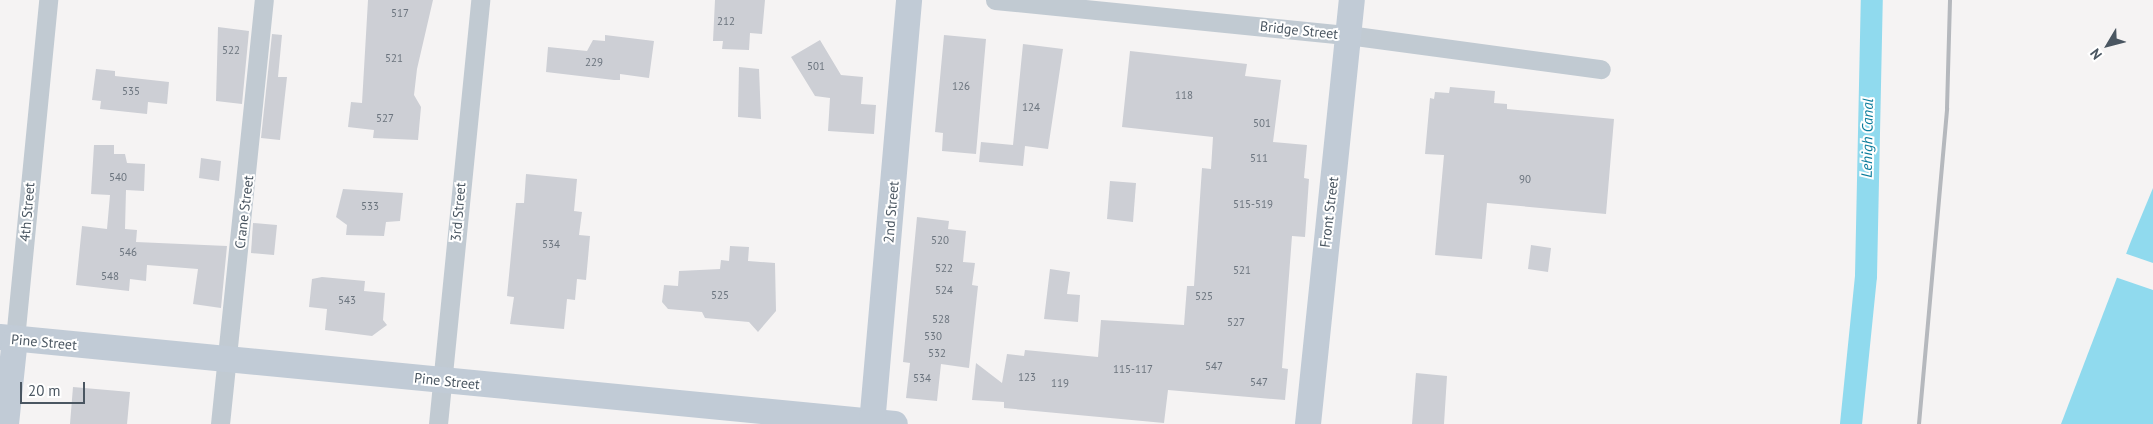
<!DOCTYPE html>
<html>
<head>
<meta charset="utf-8">
<style>
	body { margin:0 }
	#map { position:relative; width:2153px; height:424px; overflow:hidden; background:#f5f3f3; font-family:"PT Sans",sans-serif }
	div>[style] { position:absolute }
	.water>* { inset:0; background:#90daee }
	.pier>* { inset:0; background:#f5f3f3 }
	.canal>* { height:22px; margin:-11px; padding:0 11px; transform-origin:11px; border-radius:11px; background:#90daee }
	.building>* { inset:0; background:#cdcfd5 }
	.street>* { height:19px; margin:-9.5px; padding:0 9.5px; transform-origin:9.5px; border-radius:9.5px; background:#c1cad2 }
	.secondary>* { height:26px; margin:-13px; padding:0 13px; transform-origin:13px; border-radius:13px; background:#c1cbd6 }
	.rail>* { height:4px; margin:-2px; padding:0 2px; transform-origin:2px; border-radius:2px; background:#b5b8bd }
	span { translate:-50% -50%; white-space:nowrap; text-align:center; line-height:1.15; -webkit-text-stroke:4px #fff; paint-order:stroke }
	.number-label { font-size:11px; color:#6b747e }
	.number-label span { -webkit-text-stroke-width:0 }
	.street-label { font-size:14px; color:#4a5661 }
	.water-label { font-size:15px; color:#0c7c9b; font-style:italic }
	.north { position:absolute; left:2083px; top:20px; width:50px; height:50px; -webkit-text-stroke:4px #fff; paint-order:stroke; rotate:233deg; font-size:14px; font-weight:700; line-height:20px; text-align:center; color:#4a5661 }
	.north::after { content:''; display:block; margin:auto; width:18px; height:22px; background:#4a5661; clip-path:polygon(50% 0,100% 100%,50% 72%,0 100%) }
	.scale { position:absolute; left:20px; top:382px; width:65px; height:22px; box-sizing:border-box; border:2px solid #4a5661; border-top:0; padding-left:6px; font-size:15px; line-height:18px; white-space:nowrap; color:#4a5661; -webkit-text-stroke:4px #fff; paint-order:stroke }
</style>
</head>
<body>
<div id="map">
	<div class="water">
		<div style="clip-path:polygon(2153px 188px,2153px 424px,2061px 424px,2131px 241px)"></div>
	</div>
	<div class="pier">
		<div style="clip-path:polygon(2124px 253px,2153px 263px,2153px 290px,2115px 277px)"></div>
	</div>
	<div class="canal">
		<div style="left:1851px;top:424px;width:149px;rotate:-84.2deg"></div>
		<div style="left:1866px;top:276px;width:276px;rotate:-88.8deg"></div>
	</div>
	<div class="building">
		<div style="clip-path:polygon(368px 0,433px 0,417px 69px,414px 95px,421px 107px,418px 140px,373px 138px,374px 130px,348px 127px,351px 102px,362px 103px)"></div>
		<div style="clip-path:polygon(715px 0,765px 0,762px 34px,750px 33px,749px 50px,722px 49px,723px 41px,713px 41px)"></div>
		<div style="clip-path:polygon(218px 27px,249px 31px,242px 104px,216px 101px)"></div>
		<div style="clip-path:polygon(272px 34px,282px 35px,278px 77px,287px 77px,280px 140px,261px 138px)"></div>
		<div style="clip-path:polygon(605px 35px,654px 41px,649px 78px,620px 74px,620px 80px,614px 80px,546px 72px,548px 47px,587px 51px,593px 40px,605px 41px)"></div>
		<div style="clip-path:polygon(944px 35px,986px 39px,976px 154px,942px 151px,943px 133px,935px 132px)"></div>
		<div style="clip-path:polygon(820px 40px,841px 75px,863px 77px,861px 104px,876px 105px,874px 134px,828px 131px,830px 98px,815px 96px,791px 57px)"></div>
		<div style="clip-path:polygon(1023px 44px,1063px 49px,1048px 149px,1025px 146px,1023px 166px,979px 162px,981px 142px,1013px 145px)"></div>
		<div style="clip-path:polygon(1130px 51px,1247px 64px,1245px 76px,1281px 80px,1273px 142px,1307px 145px,1304px 178px,1309px 179px,1305px 237px,1292px 236px,1282px 368px,1288px 369px,1285px 400px,1168px 390px,1164px 423px,1004px 408px,1004px 402px,972px 400px,976px 363px,1002px 383px,1007px 354px,1024px 356px,1025px 350px,1098px 357px,1101px 320px,1184px 325px,1187px 286px,1194px 286px,1202px 168px,1211px 169px,1213px 137px,1122px 127px)"></div>
		<div style="clip-path:polygon(739px 67px,759px 69px,761px 119px,738px 117px)"></div>
		<div style="clip-path:polygon(96px 69px,115px 71px,115px 76px,169px 82px,167px 104px,148px 102px,147px 114px,100px 109px,101px 101px,92px 100px)"></div>
		<div style="clip-path:polygon(1450px 87px,1495px 91px,1494px 103px,1507px 104px,1507px 109px,1614px 119px,1606px 214px,1487px 203px,1482px 259px,1435px 255px,1444px 155px,1425px 154px,1430px 98px,1434px 99px,1435px 92px,1449px 93px)"></div>
		<div style="clip-path:polygon(94px 145px,114px 145px,114px 154px,125px 154px,127px 163px,145px 164px,144px 191px,126px 190px,125px 229px,137px 230px,136px 242px,227px 246px,221px 308px,193px 304px,198px 269px,147px 265px,146px 281px,130px 279px,129px 291px,76px 285px,82px 226px,107px 229px,110px 195px,91px 194px)"></div>
		<div style="clip-path:polygon(201px 158px,221px 161px,219px 181px,199px 178px)"></div>
		<div style="clip-path:polygon(526px 174px,577px 179px,574px 211px,582px 212px,579px 235px,590px 236px,586px 280px,577px 279px,575px 300px,567px 299px,564px 329px,510px 324px,514px 297px,507px 296px,516px 203px,524px 203px)"></div>
		<div style="clip-path:polygon(1110px 181px,1136px 183px,1133px 222px,1107px 219px)"></div>
		<div style="clip-path:polygon(343px 189px,403px 193px,400px 221px,386px 222px,384px 236px,346px 235px,347px 225px,336px 217px)"></div>
		<div style="clip-path:polygon(917px 217px,949px 221px,948px 229px,966px 231px,963px 262px,975px 263px,972px 285px,978px 286px,969px 368px,941px 364px,937px 401px,906px 398px,910px 363px,903px 362px)"></div>
		<div style="clip-path:polygon(253px 223px,277px 225px,274px 255px,251px 253px)"></div>
		<div style="clip-path:polygon(1531px 245px,1551px 248px,1548px 272px,1528px 269px)"></div>
		<div style="clip-path:polygon(730px 246px,749px 247px,748px 261px,775px 263px,776px 311px,758px 332px,749px 322px,705px 318px,702px 312px,668px 309px,662px 302px,664px 285px,678px 286px,679px 271px,720px 269px,721px 260px,729px 261px)"></div>
		<div style="clip-path:polygon(1050px 269px,1070px 272px,1067px 294px,1080px 295px,1078px 322px,1044px 319px)"></div>
		<div style="clip-path:polygon(322px 277px,365px 281px,364px 291px,385px 293px,383px 320px,387px 325px,372px 336px,325px 330px,327px 309px,309px 307px,312px 279px)"></div>
		<div style="clip-path:polygon(1416px 373px,1447px 376px,1444px 424px,1412px 424px)"></div>
		<div style="clip-path:polygon(73px 387px,130px 392px,127px 424px,70px 424px)"></div>
	</div>
	<div class="street">
		<div style="left:995px;top:0;width:355px;rotate:5.7deg"></div>
		<div style="left:1348px;top:35px;width:255px;rotate:7.7deg"></div>
		<div style="left:15px;top:339px;width:341px;rotate:-84.4deg"></div>
		<div style="left:220px;top:424px;width:426px;rotate:-84.1deg"></div>
		<div style="left:438px;top:424px;width:426px;rotate:-84.3deg"></div>
	</div>
	<div class="secondary">
		<div style="left:0;top:337px;width:899px;rotate:5.55deg"></div>
		<div style="left:6px;top:424px;width:85px;rotate:-84deg"></div>
		<div style="left:872px;top:424px;width:426px;rotate:-85deg"></div>
		<div style="left:1308px;top:424px;width:426px;rotate:-84.1deg"></div>
	</div>
	<div class="rail">
		<div style="left:1919px;top:424px;width:317px;rotate:-84.9deg"></div>
		<div style="left:1947px;top:108px;width:108px;rotate:-88.4deg"></div>
	</div>
	<div class="number-label">
		<span style="left:400px;top:13px">517</span>
		<span style="left:726px;top:21px">212</span>
		<span style="left:231px;top:50px">522</span>
		<span style="left:394px;top:58px">521</span>
		<span style="left:594px;top:62px">229</span>
		<span style="left:816px;top:66px">501</span>
		<span style="left:961px;top:86px">126</span>
		<span style="left:131px;top:91px">535</span>
		<span style="left:1184px;top:95px">118</span>
		<span style="left:1031px;top:107px">124</span>
		<span style="left:385px;top:118px">527</span>
		<span style="left:1262px;top:123px">501</span>
		<span style="left:1259px;top:158px">511</span>
		<span style="left:118px;top:177px">540</span>
		<span style="left:1525px;top:179px">90</span>
		<span style="left:1253px;top:204px">515-519</span>
		<span style="left:370px;top:206px">533</span>
		<span style="left:940px;top:240px">520</span>
		<span style="left:551px;top:244px">534</span>
		<span style="left:128px;top:252px">546</span>
		<span style="left:944px;top:268px">522</span>
		<span style="left:1242px;top:270px">521</span>
		<span style="left:110px;top:276px">548</span>
		<span style="left:944px;top:290px">524</span>
		<span style="left:720px;top:295px">525</span>
		<span style="left:1204px;top:296px">525</span>
		<span style="left:347px;top:300px">543</span>
		<span style="left:941px;top:319px">528</span>
		<span style="left:1236px;top:322px">527</span>
		<span style="left:933px;top:336px">530</span>
		<span style="left:937px;top:353px">532</span>
		<span style="left:1214px;top:366px">547</span>
		<span style="left:1133px;top:369px">115-117</span>
		<span style="left:1027px;top:377px">123</span>
		<span style="left:922px;top:378px">534</span>
		<span style="left:1259px;top:382px">547</span>
		<span style="left:1060px;top:383px">119</span>
	</div>
	<div class="street-label">
		<span style="left:1299px;top:30px;rotate:6deg">Bridge Street</span>
		<span style="left:27px;top:212px;rotate:-85deg">4th Street</span>
		<span style="left:244px;top:212px;rotate:-83deg">Crane Street</span>
		<span style="left:458px;top:212px;rotate:-85deg">3rd Street</span>
		<span style="left:891px;top:212px;rotate:-85deg">2nd Street</span>
		<span style="left:1329px;top:212px;rotate:-83deg">Front Street</span>
		<span style="left:44px;top:342px;rotate:5deg">Pine Street</span>
		<span style="left:447px;top:381px;rotate:6deg">Pine Street</span>
	</div>
	<div class="water-label">
		<span style="left:1867px;top:138px;rotate:-89deg">Lehigh Canal</span>
	</div>
	<div class="north">N</div>
	<div class="scale">20 m</div>
</div>
</body>
</html>
